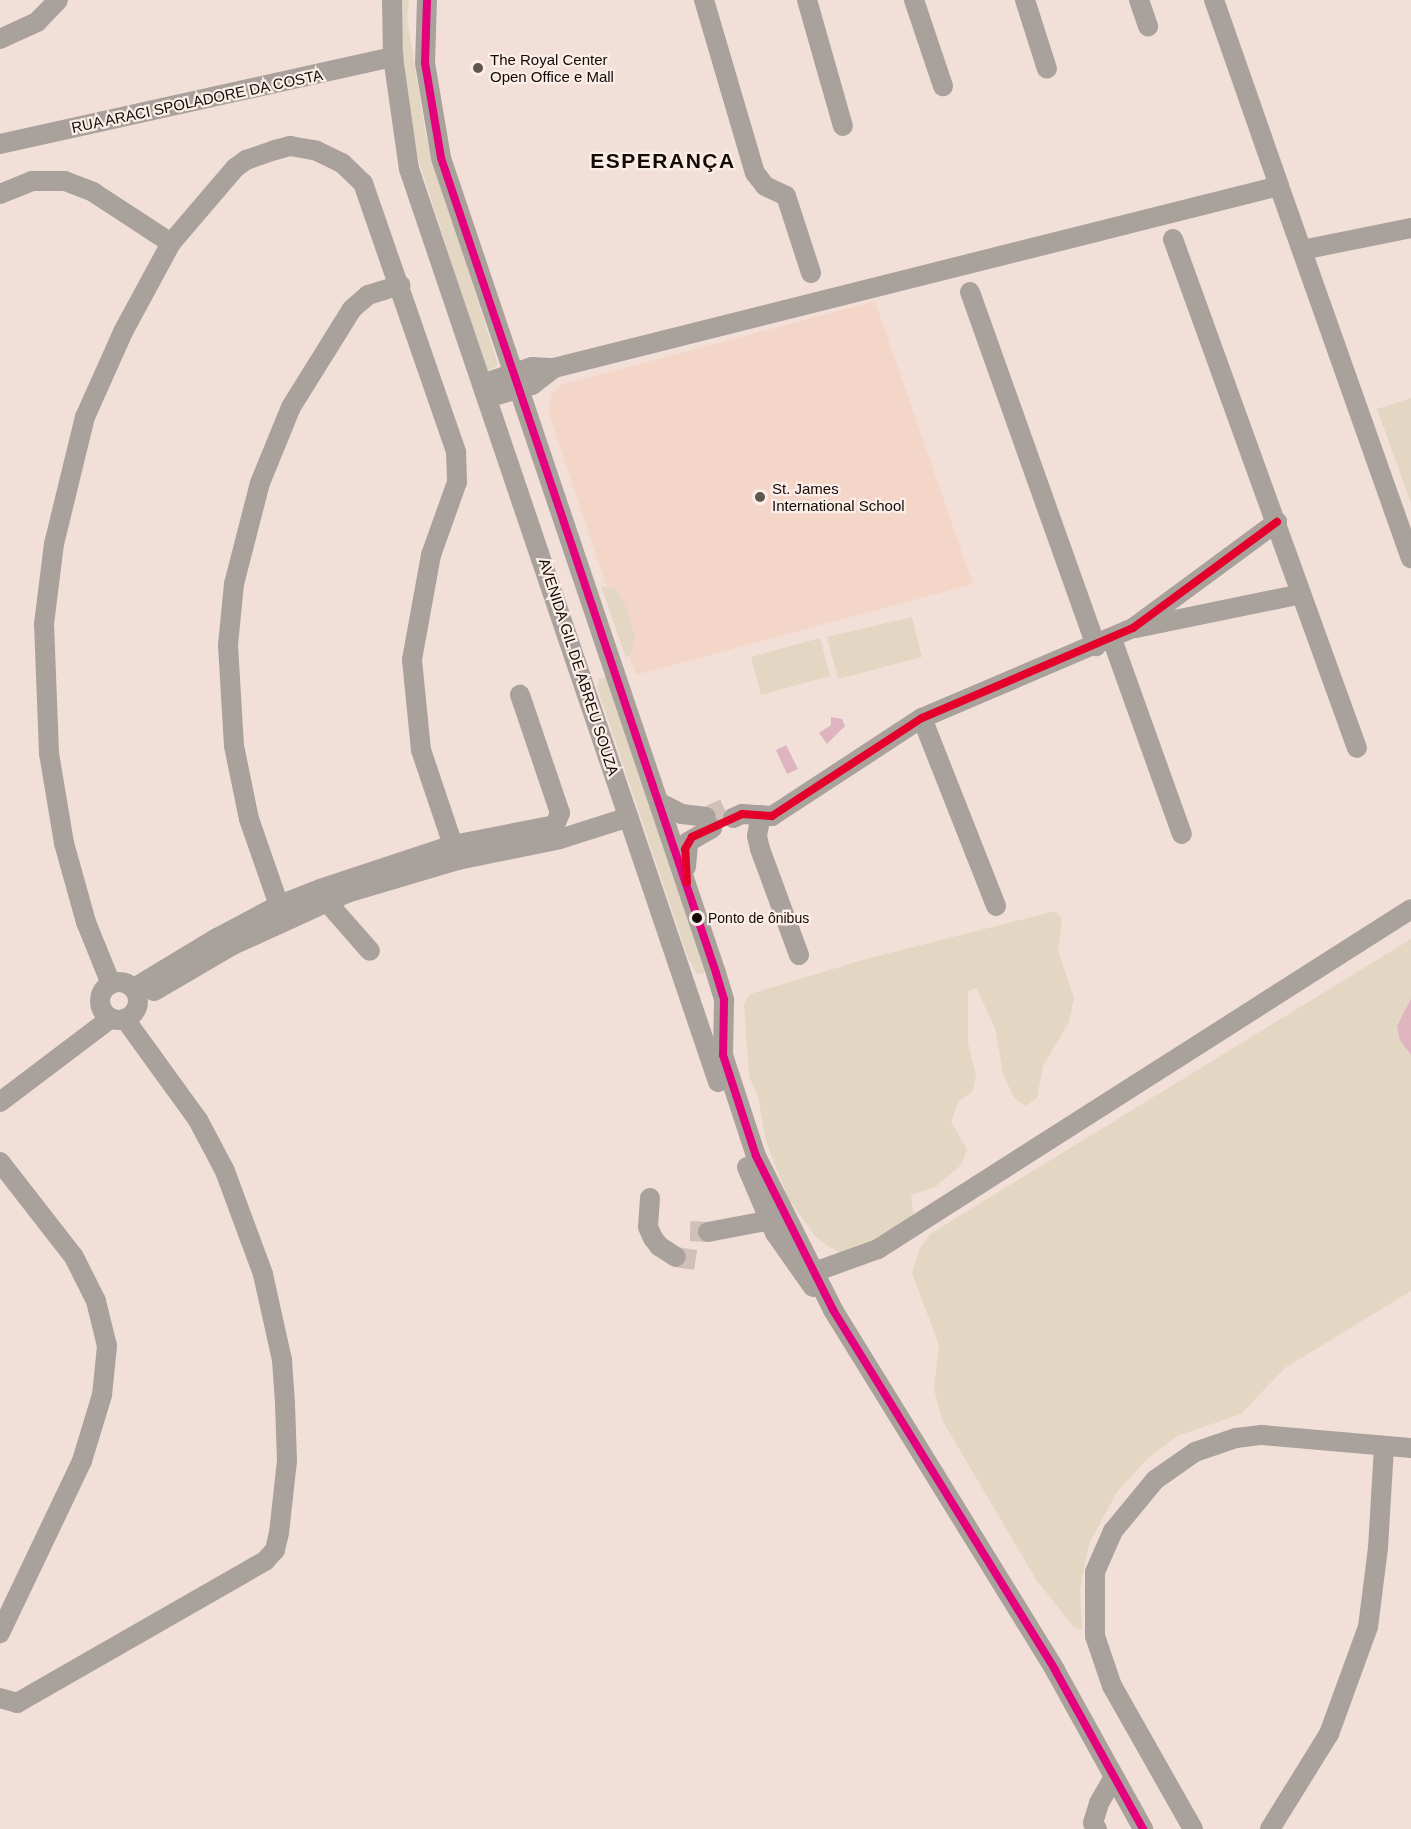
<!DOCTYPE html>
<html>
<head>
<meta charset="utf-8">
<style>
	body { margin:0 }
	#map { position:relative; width:1411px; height:1829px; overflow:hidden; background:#f2e0d8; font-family:Arial,sans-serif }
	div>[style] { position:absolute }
	.built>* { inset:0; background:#f4d6c9 }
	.green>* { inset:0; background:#e3d6c2 }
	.water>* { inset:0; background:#ddb4bf }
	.minor-tunnel>* { height:20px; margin-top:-10px; transform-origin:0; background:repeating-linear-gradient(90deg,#d1c0b8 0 20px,transparent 0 30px) }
	.minor>* { height:20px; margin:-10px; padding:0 10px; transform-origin:10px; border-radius:10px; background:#a9a29c }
	.minor>.ring { margin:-10px; padding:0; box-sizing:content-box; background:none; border:20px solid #a9a29c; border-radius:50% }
	.bus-1>* { height:8px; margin:-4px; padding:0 4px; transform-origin:4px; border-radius:4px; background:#e5007d }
	.bus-2>* { height:8px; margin:-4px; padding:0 4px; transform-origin:4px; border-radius:4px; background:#e4002b }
	.dots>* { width:16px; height:16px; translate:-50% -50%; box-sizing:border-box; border:3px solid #fbeee8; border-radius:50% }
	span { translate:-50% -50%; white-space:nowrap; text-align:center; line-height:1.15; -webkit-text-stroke:4.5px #fbeee8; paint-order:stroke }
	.bus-label { font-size:14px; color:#140a06 }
	.left { translate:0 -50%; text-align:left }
	.poi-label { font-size:15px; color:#140a06 }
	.street-label { font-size:15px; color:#140a06 }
	.district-label { font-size:21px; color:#140a06; font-weight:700; letter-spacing:1.5px }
</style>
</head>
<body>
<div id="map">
	<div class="built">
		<div style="clip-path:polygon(875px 301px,973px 584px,636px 675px,548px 411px,551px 394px,561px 385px)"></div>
	</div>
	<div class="green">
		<div style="clip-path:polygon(401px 0,409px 0,407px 18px,426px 137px,498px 365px,487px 372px,416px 153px,404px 91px)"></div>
		<div style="clip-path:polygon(1411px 398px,1411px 503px,1377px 409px)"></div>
		<div style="clip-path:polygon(601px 586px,617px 590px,626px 607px,635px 636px,632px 653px,626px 658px)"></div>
		<div style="clip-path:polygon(912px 617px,922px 657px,838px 679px,827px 637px)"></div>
		<div style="clip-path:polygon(820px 638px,830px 676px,761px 695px,751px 657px)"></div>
		<div style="clip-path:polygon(607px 677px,707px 970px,702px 974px,697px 974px,688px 958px,597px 687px,599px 679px)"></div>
		<div style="clip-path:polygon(1056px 911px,1062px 920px,1058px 951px,1074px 998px,1069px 1022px,1043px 1066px,1037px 1098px,1026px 1106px,1014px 1098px,1003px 1074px,995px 1028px,976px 988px,968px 992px,968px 1043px,976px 1075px,973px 1091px,959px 1101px,951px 1122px,967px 1149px,961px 1165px,935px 1187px,911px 1195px,914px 1217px,861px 1249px,839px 1252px,827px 1246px,814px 1235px,788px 1198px,766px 1141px,758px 1097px,749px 1077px,744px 1004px,750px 994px,866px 959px)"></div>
		<div style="clip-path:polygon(1411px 939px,1411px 1291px,1285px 1368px,1241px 1414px,1177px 1436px,1147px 1459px,1117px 1492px,1089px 1544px,1080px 1590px,1082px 1630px,1074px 1627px,1037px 1581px,942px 1420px,934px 1389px,939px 1345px,912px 1273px,919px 1250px,930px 1234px)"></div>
	</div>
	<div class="water">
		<div style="clip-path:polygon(831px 717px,842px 719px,845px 726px,827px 744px,819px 733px,831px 725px)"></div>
		<div style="clip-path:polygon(786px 745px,798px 769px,787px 774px,776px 750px)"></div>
		<div style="clip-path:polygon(1411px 999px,1411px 1055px,1400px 1040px,1397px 1026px)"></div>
	</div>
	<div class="minor-tunnel">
		<div style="left:706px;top:817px;width:24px;rotate:-24deg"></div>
		<div style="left:690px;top:1231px;width:18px;rotate:3deg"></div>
		<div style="left:676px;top:1257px;width:20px;rotate:9deg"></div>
	</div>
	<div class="minor">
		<div style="left:392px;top:0;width:57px;rotate:89deg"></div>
		<div style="left:393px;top:57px;width:113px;rotate:81.9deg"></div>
		<div style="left:409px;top:169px;width:964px;rotate:71.3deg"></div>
		<div style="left:427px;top:0;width:63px;rotate:91.8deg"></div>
		<div style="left:425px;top:63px;width:96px;rotate:80.4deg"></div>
		<div style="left:441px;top:158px;width:860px;rotate:71.35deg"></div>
		<div style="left:716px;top:973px;width:28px;rotate:73deg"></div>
		<div style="left:724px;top:1000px;width:55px;rotate:91deg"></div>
		<div style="left:723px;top:1055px;width:106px;rotate:71.9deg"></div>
		<div style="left:756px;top:1156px;width:172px;rotate:63.4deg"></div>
		<div style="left:833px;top:1310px;width:423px;rotate:58.3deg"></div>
		<div style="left:1055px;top:1670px;width:182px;rotate:61deg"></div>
		<div style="left:704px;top:0;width:180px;rotate:73.6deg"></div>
		<div style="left:755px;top:173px;width:16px;rotate:52deg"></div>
		<div style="left:765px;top:186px;width:23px;rotate:25deg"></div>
		<div style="left:786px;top:196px;width:81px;rotate:72deg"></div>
		<div style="left:807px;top:0;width:131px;rotate:74.1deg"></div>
		<div style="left:914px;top:0;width:91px;rotate:71.4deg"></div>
		<div style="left:1025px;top:0;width:72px;rotate:72.3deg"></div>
		<div style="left:1139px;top:0;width:28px;rotate:71deg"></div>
		<div style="left:1214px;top:0;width:197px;rotate:70.7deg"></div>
		<div style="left:0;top:39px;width:41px;rotate:-24.7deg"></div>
		<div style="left:37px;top:22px;width:30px;rotate:-46deg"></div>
		<div style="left:0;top:144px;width:403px;rotate:-12.5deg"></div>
		<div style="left:0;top:194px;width:35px;rotate:-22deg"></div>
		<div style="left:33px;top:181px;width:32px"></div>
		<div style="left:65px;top:181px;width:30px;rotate:21deg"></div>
		<div style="left:93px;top:192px;width:93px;rotate:33.2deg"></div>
		<div style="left:1173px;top:239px;width:541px;rotate:70.13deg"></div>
		<div style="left:1302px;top:250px;width:111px;rotate:-11.4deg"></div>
		<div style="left:970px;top:292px;width:376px;rotate:70.4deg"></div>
		<div style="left:482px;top:384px;width:53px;rotate:-18.8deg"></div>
		<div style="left:532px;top:367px;width:22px;rotate:3deg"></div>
		<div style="left:554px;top:368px;width:747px;rotate:-14.09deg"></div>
		<div style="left:1279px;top:186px;width:395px;rotate:70.5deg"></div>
		<div style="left:487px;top:398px;width:47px;rotate:-16.1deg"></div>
		<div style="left:532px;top:385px;width:28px;rotate:-38deg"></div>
		<div style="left:1136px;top:628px;width:168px;rotate:-11.6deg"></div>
		<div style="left:1112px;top:639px;width:207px;rotate:70.3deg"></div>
		<div style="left:922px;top:718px;width:202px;rotate:68.5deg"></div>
		<div style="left:662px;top:804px;width:22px;rotate:27deg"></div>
		<div style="left:682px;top:814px;width:24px;rotate:7deg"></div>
		<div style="left:761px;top:815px;width:21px;rotate:101deg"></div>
		<div style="left:757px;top:836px;width:13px;rotate:77deg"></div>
		<div style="left:760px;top:849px;width:113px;rotate:69.8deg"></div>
		<div style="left:733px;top:818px;width:10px;rotate:-24deg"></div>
		<div style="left:742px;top:814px;width:30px;rotate:4deg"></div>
		<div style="left:772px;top:816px;width:179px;rotate:-33.2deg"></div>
		<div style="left:922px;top:718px;width:229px;rotate:-23.1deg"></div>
		<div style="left:1133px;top:628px;width:179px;rotate:-36.4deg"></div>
		<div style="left:686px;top:867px;width:25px;rotate:-85deg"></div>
		<div style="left:688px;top:842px;width:28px;rotate:-30deg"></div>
		<div style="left:327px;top:902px;width:65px;rotate:48.7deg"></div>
		<div style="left:284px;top:920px;width:107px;rotate:-109.1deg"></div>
		<div style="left:249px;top:819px;width:75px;rotate:-101.6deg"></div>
		<div style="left:234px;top:746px;width:101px;rotate:-93.4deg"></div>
		<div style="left:228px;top:645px;width:61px;rotate:-84.4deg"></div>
		<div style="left:234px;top:584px;width:104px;rotate:-75.6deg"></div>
		<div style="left:260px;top:483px;width:82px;rotate:-67.8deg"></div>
		<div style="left:291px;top:407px;width:115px;rotate:-58.1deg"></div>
		<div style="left:352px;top:309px;width:21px;rotate:-41deg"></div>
		<div style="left:368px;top:295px;width:34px;rotate:-17deg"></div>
		<div class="ring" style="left:100px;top:982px;width:18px;height:18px"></div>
		<div style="left:111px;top:984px;width:67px;rotate:-112deg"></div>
		<div style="left:86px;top:922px;width:82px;rotate:-105.6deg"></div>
		<div style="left:64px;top:843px;width:91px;rotate:-99.5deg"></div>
		<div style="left:49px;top:753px;width:129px;rotate:-92.2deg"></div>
		<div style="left:44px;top:624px;width:81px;rotate:-82.9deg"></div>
		<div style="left:54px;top:544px;width:131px;rotate:-76.3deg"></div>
		<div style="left:85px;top:417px;width:95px;rotate:-65.9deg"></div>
		<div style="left:124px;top:330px;width:99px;rotate:-61.6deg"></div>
		<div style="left:171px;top:243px;width:99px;rotate:-49.5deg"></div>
		<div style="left:235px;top:168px;width:14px;rotate:-36deg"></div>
		<div style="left:246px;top:160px;width:31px;rotate:-19deg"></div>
		<div style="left:275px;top:150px;width:16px;rotate:-15deg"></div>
		<div style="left:290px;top:146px;width:27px;rotate:10deg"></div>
		<div style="left:317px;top:151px;width:28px;rotate:26deg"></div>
		<div style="left:342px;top:163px;width:29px;rotate:44deg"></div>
		<div style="left:363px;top:183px;width:285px;rotate:70.9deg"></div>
		<div style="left:456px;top:452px;width:30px;rotate:88deg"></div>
		<div style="left:457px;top:482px;width:77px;rotate:109.6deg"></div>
		<div style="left:431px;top:555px;width:107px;rotate:100.3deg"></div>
		<div style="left:412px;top:660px;width:90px;rotate:84.3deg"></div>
		<div style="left:421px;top:750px;width:116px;rotate:71.4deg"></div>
		<div style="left:134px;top:988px;width:97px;rotate:-31.1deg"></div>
		<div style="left:217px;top:938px;width:70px;rotate:-28deg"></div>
		<div style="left:279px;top:905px;width:44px;rotate:-21.3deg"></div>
		<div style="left:320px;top:889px;width:140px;rotate:-18.3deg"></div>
		<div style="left:453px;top:845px;width:104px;rotate:-11.1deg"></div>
		<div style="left:555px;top:825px;width:13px;rotate:-67deg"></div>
		<div style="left:560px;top:813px;width:125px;rotate:-108.7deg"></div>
		<div style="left:154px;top:991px;width:91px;rotate:-30.2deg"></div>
		<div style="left:233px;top:945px;width:125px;rotate:-24.5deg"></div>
		<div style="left:347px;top:893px;width:116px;rotate:-16.6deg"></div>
		<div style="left:458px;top:860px;width:104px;rotate:-11.6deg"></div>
		<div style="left:560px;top:839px;width:72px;rotate:-17.7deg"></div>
		<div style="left:0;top:1102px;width:139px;rotate:-37.1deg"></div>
		<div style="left:0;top:1162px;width:120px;rotate:52.1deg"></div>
		<div style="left:74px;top:1257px;width:49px;rotate:63.4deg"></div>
		<div style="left:96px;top:1301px;width:46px;rotate:76.3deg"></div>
		<div style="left:107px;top:1346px;width:49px;rotate:95.8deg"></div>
		<div style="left:102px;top:1395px;width:69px;rotate:106.9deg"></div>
		<div style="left:82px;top:1461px;width:191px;rotate:115.5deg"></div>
		<div style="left:747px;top:1167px;width:72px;rotate:67deg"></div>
		<div style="left:775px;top:1233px;width:66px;rotate:54.9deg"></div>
		<div style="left:650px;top:1198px;width:29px;rotate:94deg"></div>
		<div style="left:648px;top:1227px;width:12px;rotate:66deg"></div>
		<div style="left:653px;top:1238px;width:10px;rotate:53deg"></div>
		<div style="left:659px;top:1246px;width:20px;rotate:33deg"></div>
		<div style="left:708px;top:1232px;width:75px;rotate:-10.7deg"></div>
		<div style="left:806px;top:1275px;width:77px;rotate:-19.9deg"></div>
		<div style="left:878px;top:1249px;width:632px;rotate:-32.53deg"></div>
		<div style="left:0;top:1698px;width:18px;rotate:16deg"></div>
		<div style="left:17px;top:1703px;width:286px;rotate:-29.8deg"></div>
		<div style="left:265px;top:1561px;width:15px;rotate:-48deg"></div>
		<div style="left:275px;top:1550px;width:17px;rotate:-77deg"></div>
		<div style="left:279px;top:1533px;width:72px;rotate:-83.7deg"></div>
		<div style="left:287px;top:1461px;width:58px;rotate:-92deg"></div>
		<div style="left:285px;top:1403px;width:43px;rotate:-94deg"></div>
		<div style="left:282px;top:1360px;width:88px;rotate:-102.5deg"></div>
		<div style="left:263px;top:1274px;width:110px;rotate:-110.3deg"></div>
		<div style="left:225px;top:1171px;width:58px;rotate:-117.9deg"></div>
		<div style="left:198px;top:1120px;width:125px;rotate:-125.9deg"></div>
		<div style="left:1097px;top:1829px;width:7px;rotate:-124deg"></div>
		<div style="left:1093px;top:1823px;width:21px;rotate:-73deg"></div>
		<div style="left:1099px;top:1803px;width:30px;rotate:-60deg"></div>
		<div style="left:1193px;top:1829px;width:164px;rotate:-119.5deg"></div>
		<div style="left:1112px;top:1686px;width:53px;rotate:-108.8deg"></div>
		<div style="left:1095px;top:1636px;width:64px;rotate:-90deg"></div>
		<div style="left:1095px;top:1572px;width:45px;rotate:-66.3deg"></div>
		<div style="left:1113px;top:1531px;width:66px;rotate:-50.5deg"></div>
		<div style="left:1155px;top:1480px;width:49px;rotate:-35deg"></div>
		<div style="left:1195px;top:1452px;width:43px;rotate:-18.9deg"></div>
		<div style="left:1236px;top:1438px;width:26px;rotate:-7deg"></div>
		<div style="left:1262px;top:1435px;width:150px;rotate:5deg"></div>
		<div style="left:1270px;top:1829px;width:112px;rotate:-58.2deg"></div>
		<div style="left:1329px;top:1734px;width:114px;rotate:-70deg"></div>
		<div style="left:1368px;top:1627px;width:80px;rotate:-82.8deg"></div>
		<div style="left:1378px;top:1548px;width:102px;rotate:-86.6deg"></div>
	</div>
	<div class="bus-1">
		<div style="left:427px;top:0;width:63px;rotate:91.8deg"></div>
		<div style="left:425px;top:63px;width:96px;rotate:80.4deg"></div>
		<div style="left:441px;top:158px;width:860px;rotate:71.35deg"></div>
		<div style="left:716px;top:973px;width:28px;rotate:73deg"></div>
		<div style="left:724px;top:1000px;width:55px;rotate:91deg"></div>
		<div style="left:723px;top:1055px;width:106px;rotate:71.9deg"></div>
		<div style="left:756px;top:1156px;width:172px;rotate:63.4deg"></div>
		<div style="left:833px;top:1310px;width:423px;rotate:58.3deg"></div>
		<div style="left:1055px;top:1670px;width:182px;rotate:61deg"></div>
	</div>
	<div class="bus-2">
		<div style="left:687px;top:882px;width:33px;rotate:-93deg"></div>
		<div style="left:685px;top:849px;width:14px;rotate:-60deg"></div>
		<div style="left:692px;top:837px;width:55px;rotate:-24.7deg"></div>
		<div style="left:742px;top:814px;width:30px;rotate:4deg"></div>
		<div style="left:772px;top:816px;width:179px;rotate:-33.2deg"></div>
		<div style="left:922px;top:718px;width:229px;rotate:-23.1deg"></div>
		<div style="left:1133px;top:628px;width:179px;rotate:-36.4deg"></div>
	</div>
	<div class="dots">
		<div style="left:478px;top:68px;background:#625550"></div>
		<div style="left:760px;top:497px;background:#625550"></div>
		<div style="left:697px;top:918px;background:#140a06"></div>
	</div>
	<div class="bus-label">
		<span class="left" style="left:708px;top:918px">Ponto de ônibus</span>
	</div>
	<div class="poi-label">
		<span class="left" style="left:490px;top:68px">The Royal Center<br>Open Office e Mall</span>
		<span class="left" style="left:772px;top:497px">St. James<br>International School</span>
	</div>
	<div class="street-label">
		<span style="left:197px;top:101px;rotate:-12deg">RUA ARACI SPOLADORE DA COSTA</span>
		<span style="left:579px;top:667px;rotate:72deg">AVENIDA GIL DE ABREU SOUZA</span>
	</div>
	<div class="district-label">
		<span style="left:663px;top:161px">ESPERANÇA</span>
	</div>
</div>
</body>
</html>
